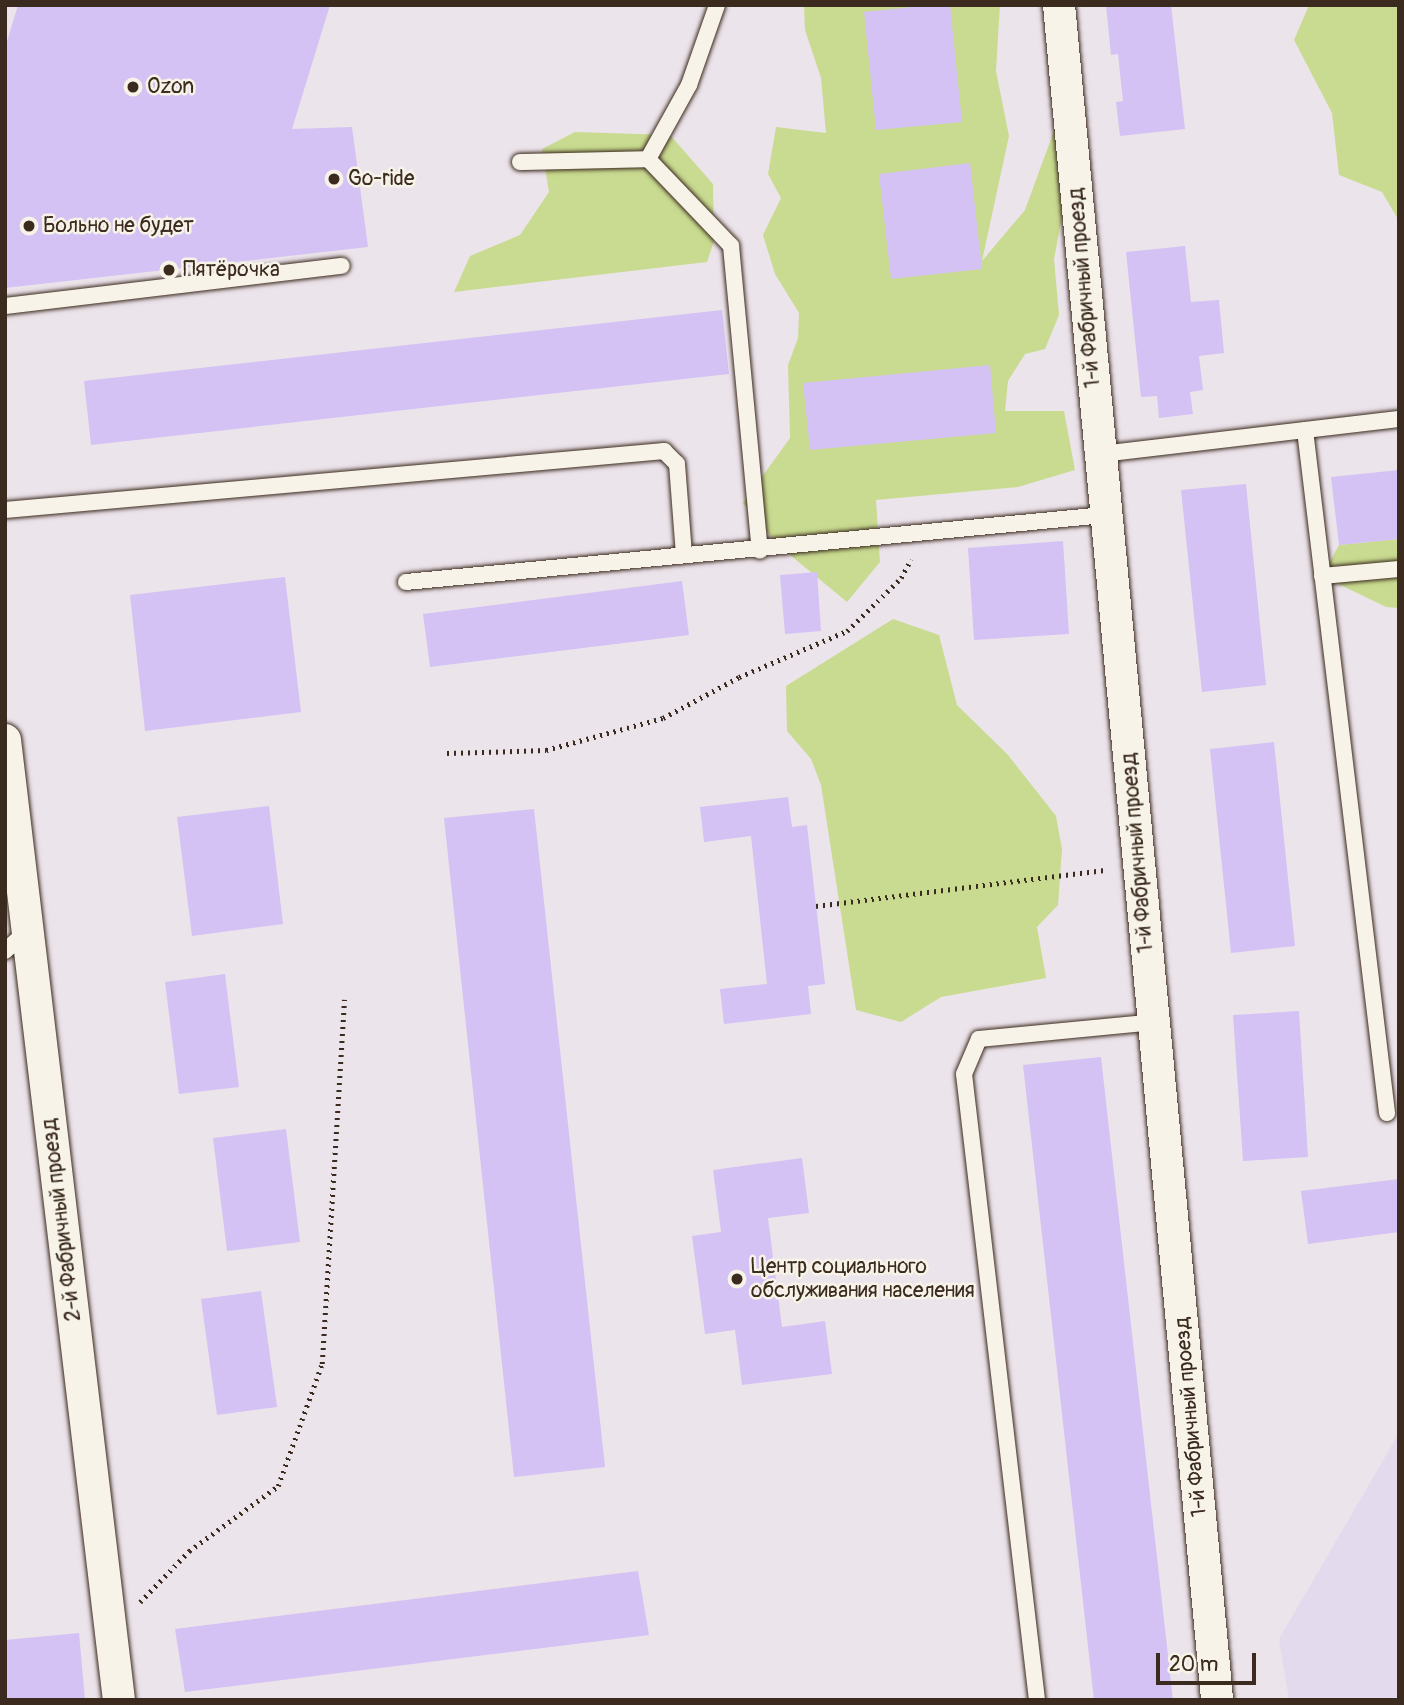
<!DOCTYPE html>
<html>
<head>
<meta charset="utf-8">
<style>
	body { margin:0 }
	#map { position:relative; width:1404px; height:1705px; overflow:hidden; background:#ece4eb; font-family:Pangolin,sans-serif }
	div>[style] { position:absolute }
	.built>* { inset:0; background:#e4daed }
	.green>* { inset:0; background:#c9db90 }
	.building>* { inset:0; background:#d3c2f3 }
	.path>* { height:4.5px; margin-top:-2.25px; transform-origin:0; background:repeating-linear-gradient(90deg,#3b2a1e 0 2px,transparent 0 7px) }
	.roads { filter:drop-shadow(0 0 2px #3b2a1e) drop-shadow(0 0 2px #3b2a1e) }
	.service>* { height:16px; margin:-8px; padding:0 8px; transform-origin:8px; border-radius:8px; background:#f7f3e8 }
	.minor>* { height:32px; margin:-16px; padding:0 16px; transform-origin:16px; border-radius:16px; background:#f7f3e8 }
	.dots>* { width:19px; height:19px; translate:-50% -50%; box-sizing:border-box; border:4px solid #f7f3e8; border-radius:50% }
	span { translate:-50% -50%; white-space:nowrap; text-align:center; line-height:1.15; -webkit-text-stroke:5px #f7f3e8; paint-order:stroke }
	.poi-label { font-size:21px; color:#3b2a1e }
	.left { translate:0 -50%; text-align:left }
	.street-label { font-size:21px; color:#3b2a1e }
	.frame { position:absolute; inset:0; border:7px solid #3b2a1e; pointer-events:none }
	.scale { position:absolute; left:1156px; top:1653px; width:100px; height:32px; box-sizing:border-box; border:4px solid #3b2a1e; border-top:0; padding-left:9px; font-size:21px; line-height:24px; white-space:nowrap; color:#3b2a1e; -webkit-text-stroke:5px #f7f3e8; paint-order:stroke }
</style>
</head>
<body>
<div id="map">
	<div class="built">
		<div style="clip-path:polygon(1399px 1433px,1399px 1700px,1289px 1700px,1279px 1639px)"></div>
	</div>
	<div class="green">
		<div style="clip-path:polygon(804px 5px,1000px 5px,996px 71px,1009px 136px,982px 261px,1025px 210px,1055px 128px,1060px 166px,1062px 217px,1054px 259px,1059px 315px,1045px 349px,1025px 354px,1008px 381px,1005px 411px,1064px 411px,1075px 470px,1018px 487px,876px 500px,880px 562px,847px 602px,778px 545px,743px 503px,790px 438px,788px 365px,798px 338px,799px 313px,775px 274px,763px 235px,781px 198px,768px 174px,776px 127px,826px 133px,821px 78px,805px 30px)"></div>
		<div style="clip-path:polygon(1309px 5px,1399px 5px,1399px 221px,1382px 192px,1339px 175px,1332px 113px,1294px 40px)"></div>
		<div style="clip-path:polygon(575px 132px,670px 135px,713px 184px,714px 241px,707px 262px,454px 292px,470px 256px,520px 235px,549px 192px,542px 149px)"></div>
		<div style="clip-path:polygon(1399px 539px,1399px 608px,1386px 607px,1322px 576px,1339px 545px)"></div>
		<div style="clip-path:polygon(893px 619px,939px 635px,957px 705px,1008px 755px,1056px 816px,1062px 849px,1058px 905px,1037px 927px,1046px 978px,941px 997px,901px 1022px,856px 1010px,821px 785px,811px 759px,787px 731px,786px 686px)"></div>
	</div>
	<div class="building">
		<div style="clip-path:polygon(18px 5px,330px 5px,292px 129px,352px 127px,368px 247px,5px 288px,5px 48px)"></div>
		<div style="clip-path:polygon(932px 5px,950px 5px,962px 122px,876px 130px,864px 12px)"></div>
		<div style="clip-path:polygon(1106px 5px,1171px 5px,1185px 129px,1120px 136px,1116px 102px,1123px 101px,1118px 54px,1111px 55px)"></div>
		<div style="clip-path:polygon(970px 163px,982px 269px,891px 279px,879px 174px)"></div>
		<div style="clip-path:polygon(1185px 246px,1191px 302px,1219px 300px,1224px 353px,1199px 356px,1203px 390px,1190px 392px,1193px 414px,1159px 418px,1157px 396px,1141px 397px,1126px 252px)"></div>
		<div style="clip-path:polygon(722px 310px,729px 374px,91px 445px,84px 381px)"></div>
		<div style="clip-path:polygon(990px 365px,996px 433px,810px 450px,803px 383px)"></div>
		<div style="clip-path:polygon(1399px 470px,1399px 539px,1339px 545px,1331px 477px)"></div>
		<div style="clip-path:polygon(1246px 484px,1266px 685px,1202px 692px,1181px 490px)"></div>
		<div style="clip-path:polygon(1063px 541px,1069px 634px,974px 640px,968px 548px)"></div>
		<div style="clip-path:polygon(817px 572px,821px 631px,785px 634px,780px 575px)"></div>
		<div style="clip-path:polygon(285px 577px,301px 712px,145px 731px,130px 595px)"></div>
		<div style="clip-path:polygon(682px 581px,689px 635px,430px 667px,423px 614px)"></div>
		<div style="clip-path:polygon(1274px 742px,1295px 946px,1231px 953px,1210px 749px)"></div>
		<div style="clip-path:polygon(788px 797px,792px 827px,807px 825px,825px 984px,808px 986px,811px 1014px,724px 1024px,720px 989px,767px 984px,751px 836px,704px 842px,700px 807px)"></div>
		<div style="clip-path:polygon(269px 806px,283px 924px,192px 936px,177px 817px)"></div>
		<div style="clip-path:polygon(534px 809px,605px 1467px,514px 1477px,444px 818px)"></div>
		<div style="clip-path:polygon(225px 974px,239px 1087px,179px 1094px,165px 982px)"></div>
		<div style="clip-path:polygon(1299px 1011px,1308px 1157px,1243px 1161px,1233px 1015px)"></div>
		<div style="clip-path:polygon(1101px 1057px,1173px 1700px,1094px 1700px,1023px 1065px)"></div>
		<div style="clip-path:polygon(286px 1129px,300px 1242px,227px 1251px,213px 1138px)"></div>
		<div style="clip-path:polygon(802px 1158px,809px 1213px,768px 1218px,782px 1327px,825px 1321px,832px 1374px,742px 1385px,735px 1330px,705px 1334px,692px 1236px,721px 1232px,713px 1170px)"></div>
		<div style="clip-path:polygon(1399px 1179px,1399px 1232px,1308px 1244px,1301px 1191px)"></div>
		<div style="clip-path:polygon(261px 1291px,277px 1407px,217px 1415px,201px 1299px)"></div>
		<div style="clip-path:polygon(638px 1571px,649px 1635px,185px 1692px,175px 1629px)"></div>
		<div style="clip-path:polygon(79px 1633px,85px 1700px,5px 1700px,5px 1640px)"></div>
	</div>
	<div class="path">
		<div style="left:447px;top:753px;width:99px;rotate:-1.7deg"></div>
		<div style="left:546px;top:750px;width:121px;rotate:-15.3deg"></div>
		<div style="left:663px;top:718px;width:86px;rotate:-28.3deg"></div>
		<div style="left:739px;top:677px;width:117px;rotate:-23.1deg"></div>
		<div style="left:847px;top:631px;width:76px;rotate:-44.5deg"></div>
		<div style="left:901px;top:578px;width:21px;rotate:-62deg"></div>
		<div style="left:816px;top:906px;width:293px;rotate:-7.1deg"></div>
		<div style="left:140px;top:1602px;width:71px;rotate:-46.1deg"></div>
		<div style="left:189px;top:1551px;width:110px;rotate:-36.1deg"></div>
		<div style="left:278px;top:1486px;width:130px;rotate:-70.2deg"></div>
		<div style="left:322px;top:1364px;width:365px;rotate:-86.5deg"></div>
	</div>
	<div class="roads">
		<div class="service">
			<div style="left:648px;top:159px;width:85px;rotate:-61deg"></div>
			<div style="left:689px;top:85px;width:85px;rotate:-70.7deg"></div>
			<div style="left:520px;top:162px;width:128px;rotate:-1.3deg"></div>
			<div style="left:648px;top:159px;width:120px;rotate:46.3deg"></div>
			<div style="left:731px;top:246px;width:306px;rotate:84.6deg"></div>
			<div style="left:5px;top:306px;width:339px;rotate:-6.8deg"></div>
			<div style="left:1305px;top:430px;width:688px;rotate:83.15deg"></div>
			<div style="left:1101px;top:454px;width:300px;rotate:-6.7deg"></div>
			<div style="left:5px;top:510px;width:662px;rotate:-5.12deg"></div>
			<div style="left:664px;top:451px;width:18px;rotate:45deg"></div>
			<div style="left:677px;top:464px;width:90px;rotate:85.6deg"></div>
			<div style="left:1322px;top:576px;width:77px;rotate:-5.2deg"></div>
			<div style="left:406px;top:582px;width:702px;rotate:-5.48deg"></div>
			<div style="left:5px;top:951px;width:31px;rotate:-42deg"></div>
			<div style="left:1037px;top:1700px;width:630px;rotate:-96.65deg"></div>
			<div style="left:964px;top:1074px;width:38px;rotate:-67deg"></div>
			<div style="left:979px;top:1039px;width:176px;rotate:-5.5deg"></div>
		</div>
		<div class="minor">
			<div style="left:1059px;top:5px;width:1702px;rotate:84.67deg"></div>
			<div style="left:5px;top:740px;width:967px;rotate:83.23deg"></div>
		</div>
	</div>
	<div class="dots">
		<div style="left:133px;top:87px;background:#3b2a1e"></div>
		<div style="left:334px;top:179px;background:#3b2a1e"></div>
		<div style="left:29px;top:226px;background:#3b2a1e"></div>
		<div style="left:169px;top:270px;background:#3b2a1e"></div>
		<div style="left:737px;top:1279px;background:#3b2a1e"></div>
	</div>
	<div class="poi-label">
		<span class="left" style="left:147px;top:87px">Ozon</span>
		<span class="left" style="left:348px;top:179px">Go-ride</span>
		<span class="left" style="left:43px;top:226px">Больно не будет</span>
		<span class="left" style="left:183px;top:270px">Пятёрочка</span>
		<span class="left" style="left:751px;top:1279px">Центр социального<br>обслуживания населения</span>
	</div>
	<div class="street-label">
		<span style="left:1085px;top:288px;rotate:-95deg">1-й Фабричный проезд</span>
		<span style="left:1138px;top:853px;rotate:-95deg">1-й Фабричный проезд</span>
		<span style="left:62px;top:1220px;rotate:-97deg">2-й Фабричный проезд</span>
		<span style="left:1191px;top:1417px;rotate:-95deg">1-й Фабричный проезд</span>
	</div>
	<div class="frame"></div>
	<div class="scale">20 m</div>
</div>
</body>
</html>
